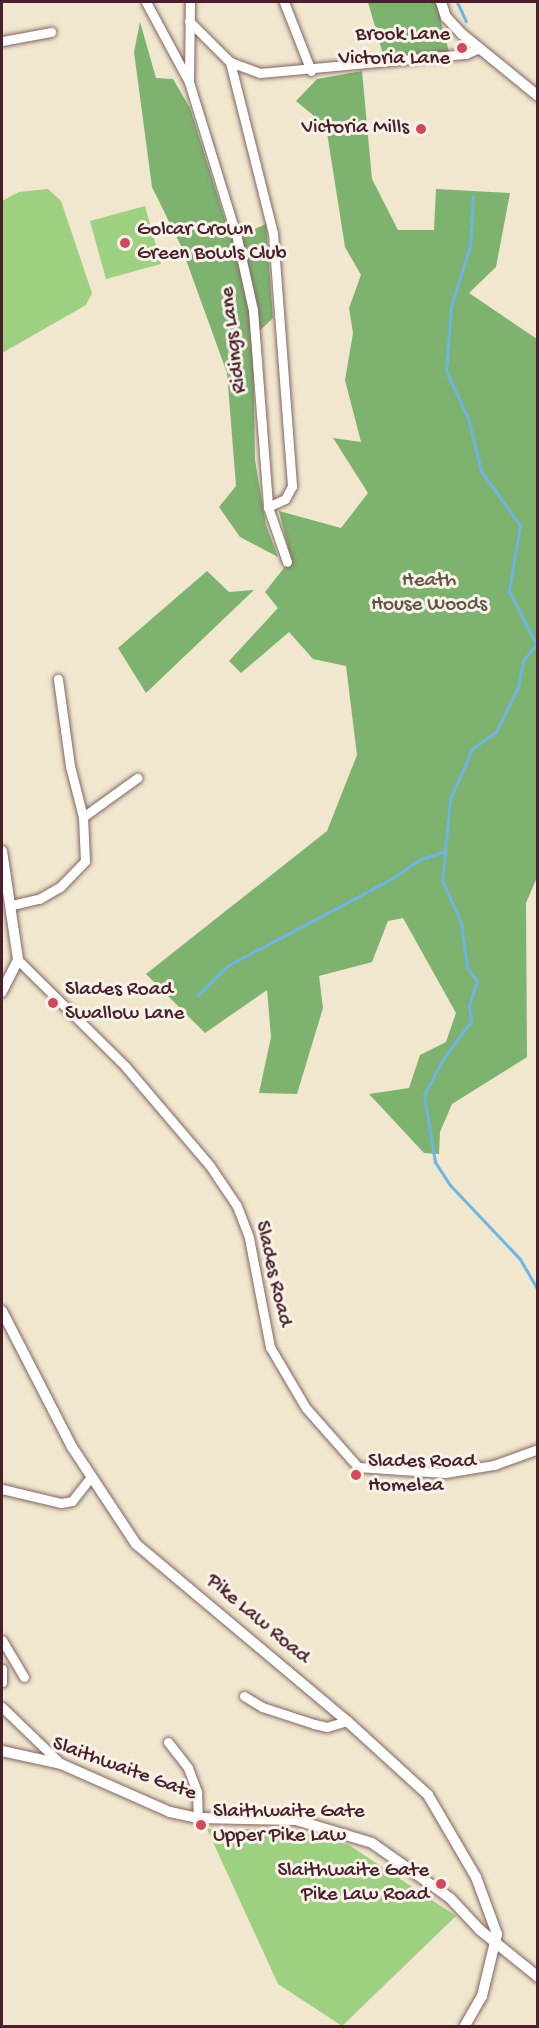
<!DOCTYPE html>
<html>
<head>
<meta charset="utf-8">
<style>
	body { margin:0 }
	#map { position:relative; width:539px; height:2028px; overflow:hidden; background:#f0e7ce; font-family:"Gochi Hand",sans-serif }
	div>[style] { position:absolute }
	.green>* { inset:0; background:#9dd081 }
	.forest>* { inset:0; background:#7eb26f }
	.stream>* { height:3px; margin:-1.5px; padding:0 1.5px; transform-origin:1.5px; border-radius:1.5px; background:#6db5e4 }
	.roads { filter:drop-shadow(0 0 2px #846564) drop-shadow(0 0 2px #846564) }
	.minor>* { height:9px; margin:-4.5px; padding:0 4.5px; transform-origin:4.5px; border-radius:4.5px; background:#fff }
	.tertiary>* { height:10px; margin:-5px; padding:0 5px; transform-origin:5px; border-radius:5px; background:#fff }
	.dots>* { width:16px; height:16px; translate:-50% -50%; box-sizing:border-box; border:3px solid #f7f3e8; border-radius:50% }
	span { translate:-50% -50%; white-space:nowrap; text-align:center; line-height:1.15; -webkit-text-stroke:6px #f7f3e8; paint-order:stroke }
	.poi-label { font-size:21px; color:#4a1f2b }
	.right { translate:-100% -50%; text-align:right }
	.left { translate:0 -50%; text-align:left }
	.street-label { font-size:21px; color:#4a1f2b }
	.park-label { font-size:21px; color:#635445 }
	.frame { position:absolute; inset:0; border:3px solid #4a1f2b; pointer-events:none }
</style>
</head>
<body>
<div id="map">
	<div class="green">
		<div style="clip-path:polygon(48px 189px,61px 201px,92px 293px,86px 305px,2px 353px,2px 201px,19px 192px)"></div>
		<div style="clip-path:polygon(145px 206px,161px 264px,106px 279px,90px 221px)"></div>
		<div style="clip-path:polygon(207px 1829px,289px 1829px,349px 1845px,456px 1916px,342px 2026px,278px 1984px)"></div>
	</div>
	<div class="forest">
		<div style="clip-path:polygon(368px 2px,436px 2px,449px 52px,384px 58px)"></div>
		<div style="clip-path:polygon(140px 22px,156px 78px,173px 79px,190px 108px,231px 239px,266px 224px,273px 318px,253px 337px,255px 460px,266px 525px,278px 557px,240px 537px,219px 507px,236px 486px,227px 373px,181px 246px,152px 187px,134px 52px)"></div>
		<div style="clip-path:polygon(362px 71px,372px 179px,398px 230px,434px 230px,436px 189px,510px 193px,496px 267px,469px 293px,537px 339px,538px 875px,526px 903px,527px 1057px,452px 1104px,440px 1132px,439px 1154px,424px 1153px,369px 1094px,409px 1088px,420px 1055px,446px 1042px,456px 1013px,403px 918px,388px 921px,372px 962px,319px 976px,323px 1008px,297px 1094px,259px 1093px,271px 1037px,267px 990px,205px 1033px,146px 974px,327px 831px,357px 755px,346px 666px,313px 659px,289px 632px,241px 673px,229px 661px,278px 608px,265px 592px,291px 559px,279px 511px,341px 528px,368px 493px,333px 438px,361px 442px,345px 380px,353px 333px,349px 308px,361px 275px,345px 247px,326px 126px,296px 101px,317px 79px)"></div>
		<div style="clip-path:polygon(207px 571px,229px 592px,254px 590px,146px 693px,118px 648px)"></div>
	</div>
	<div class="stream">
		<div style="left:457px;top:2px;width:21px;rotate:65deg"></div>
		<div style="left:473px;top:196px;width:49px;rotate:93.5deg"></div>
		<div style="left:470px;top:245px;width:65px;rotate:107deg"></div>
		<div style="left:451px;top:307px;width:64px;rotate:94.5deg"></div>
		<div style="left:446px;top:371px;width:52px;rotate:64.9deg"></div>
		<div style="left:468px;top:418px;width:55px;rotate:76.2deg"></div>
		<div style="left:481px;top:471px;width:67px;rotate:54.2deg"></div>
		<div style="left:520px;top:525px;width:67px;rotate:99.5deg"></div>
		<div style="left:509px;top:591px;width:59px;rotate:63deg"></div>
		<div style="left:536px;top:644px;width:21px;rotate:127deg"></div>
		<div style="left:523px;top:661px;width:26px;rotate:101deg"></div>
		<div style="left:518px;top:687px;width:50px;rotate:116.1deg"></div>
		<div style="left:496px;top:732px;width:29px;rotate:145deg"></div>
		<div style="left:472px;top:749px;width:55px;rotate:113.7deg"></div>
		<div style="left:450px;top:799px;width:81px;rotate:95.6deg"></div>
		<div style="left:442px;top:880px;width:47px;rotate:66.2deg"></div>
		<div style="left:461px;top:923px;width:45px;rotate:82.4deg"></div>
		<div style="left:467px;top:968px;width:16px;rotate:52deg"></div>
		<div style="left:477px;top:981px;width:26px;rotate:108deg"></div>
		<div style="left:469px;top:1006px;width:15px;rotate:82deg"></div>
		<div style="left:471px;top:1021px;width:47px;rotate:126.4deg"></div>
		<div style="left:443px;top:1059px;width:41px;rotate:117.8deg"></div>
		<div style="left:424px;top:1095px;width:68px;rotate:80.7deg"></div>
		<div style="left:435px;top:1162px;width:27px;rotate:57deg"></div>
		<div style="left:450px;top:1185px;width:102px;rotate:46.6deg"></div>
		<div style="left:520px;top:1259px;width:36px;rotate:60deg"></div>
		<div style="left:198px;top:995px;width:41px;rotate:-45deg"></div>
		<div style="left:227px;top:966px;width:186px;rotate:-27.9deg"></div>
		<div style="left:391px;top:879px;width:36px;rotate:-34deg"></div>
		<div style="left:421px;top:859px;width:22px;rotate:-18deg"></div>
	</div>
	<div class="roads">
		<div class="minor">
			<div style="left:146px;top:2px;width:91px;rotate:61.7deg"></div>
			<div style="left:189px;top:82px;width:163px;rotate:72.9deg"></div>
			<div style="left:237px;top:238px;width:74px;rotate:77.5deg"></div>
			<div style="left:253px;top:310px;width:198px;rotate:85.6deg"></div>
			<div style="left:268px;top:507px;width:58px;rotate:70.9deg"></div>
			<div style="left:284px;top:2px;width:74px;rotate:68.6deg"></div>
			<div style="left:189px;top:21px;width:58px;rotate:45deg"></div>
			<div style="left:230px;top:62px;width:32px;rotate:20deg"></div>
			<div style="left:260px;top:73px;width:207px;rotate:-5.3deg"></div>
			<div style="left:466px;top:54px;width:14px;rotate:-25deg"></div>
			<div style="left:2px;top:41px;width:50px;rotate:-10.4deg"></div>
			<div style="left:230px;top:62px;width:176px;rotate:75.9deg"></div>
			<div style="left:273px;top:233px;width:254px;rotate:85.7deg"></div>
			<div style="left:292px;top:486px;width:15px;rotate:118deg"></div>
			<div style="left:285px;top:499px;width:19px;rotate:155deg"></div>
			<div style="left:189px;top:80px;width:78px;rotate:-89.3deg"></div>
			<div style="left:83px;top:817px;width:67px;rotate:-35.8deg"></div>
			<div style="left:12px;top:905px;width:28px;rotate:-13deg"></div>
			<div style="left:39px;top:899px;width:24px;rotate:-30deg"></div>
			<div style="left:60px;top:887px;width:36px;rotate:-46deg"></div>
			<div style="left:85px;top:861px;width:44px;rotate:-92.6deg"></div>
			<div style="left:83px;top:817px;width:53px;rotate:-104.3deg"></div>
			<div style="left:70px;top:766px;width:88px;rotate:-97.9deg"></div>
			<div style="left:18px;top:960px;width:151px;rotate:44.7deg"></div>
			<div style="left:125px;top:1066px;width:131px;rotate:49.6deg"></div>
			<div style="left:210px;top:1166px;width:48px;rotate:56deg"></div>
			<div style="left:237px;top:1206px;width:34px;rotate:69deg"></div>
			<div style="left:249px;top:1238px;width:111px;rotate:79.1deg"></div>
			<div style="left:270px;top:1347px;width:71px;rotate:59.5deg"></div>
			<div style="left:306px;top:1408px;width:79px;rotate:48.6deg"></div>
			<div style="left:358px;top:1467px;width:87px;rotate:3.9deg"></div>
			<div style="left:445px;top:1473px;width:50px;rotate:-9.3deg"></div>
			<div style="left:494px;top:1465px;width:47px;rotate:-20deg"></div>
			<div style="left:2px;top:1489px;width:61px;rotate:13.3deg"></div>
			<div style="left:61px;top:1503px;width:11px;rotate:-10deg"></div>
			<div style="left:72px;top:1501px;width:29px;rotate:-52deg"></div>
			<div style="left:2px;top:1640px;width:43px;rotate:59.3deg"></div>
			<div style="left:2px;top:1669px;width:13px;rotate:90deg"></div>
			<div style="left:244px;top:1696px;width:21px;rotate:31deg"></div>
			<div style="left:262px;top:1707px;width:55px;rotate:18.1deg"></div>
			<div style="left:314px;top:1724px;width:13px;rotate:13deg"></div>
			<div style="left:327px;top:1727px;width:21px;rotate:-17deg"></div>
			<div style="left:2px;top:1707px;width:82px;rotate:44deg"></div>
			<div style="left:168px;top:1742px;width:33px;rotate:52deg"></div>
			<div style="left:188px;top:1768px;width:26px;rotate:69deg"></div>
			<div style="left:197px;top:1792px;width:26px;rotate:88deg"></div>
		</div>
		<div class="tertiary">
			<div style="left:441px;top:2px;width:16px;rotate:72deg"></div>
			<div style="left:446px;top:17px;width:23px;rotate:47deg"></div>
			<div style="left:462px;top:34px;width:98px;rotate:39.2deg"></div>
			<div style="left:2px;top:851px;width:110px;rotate:81.6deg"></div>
			<div style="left:18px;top:960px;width:36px;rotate:117deg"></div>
			<div style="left:2px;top:1311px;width:153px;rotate:62.8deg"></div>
			<div style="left:72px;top:1447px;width:116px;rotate:56.6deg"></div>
			<div style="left:136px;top:1544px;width:275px;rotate:40deg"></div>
			<div style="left:347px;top:1721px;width:110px;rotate:42.4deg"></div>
			<div style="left:428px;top:1795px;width:95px;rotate:59.7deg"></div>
			<div style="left:476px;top:1877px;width:61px;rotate:69.8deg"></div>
			<div style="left:497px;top:1934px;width:64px;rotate:103.6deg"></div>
			<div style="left:482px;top:1996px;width:34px;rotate:120deg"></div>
			<div style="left:2px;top:1751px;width:60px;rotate:12.4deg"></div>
			<div style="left:61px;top:1764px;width:119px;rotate:23.8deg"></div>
			<div style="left:170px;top:1812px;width:29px;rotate:12deg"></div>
			<div style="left:198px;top:1818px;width:98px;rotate:1.2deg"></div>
			<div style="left:296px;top:1820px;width:79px;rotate:16.8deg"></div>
			<div style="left:372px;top:1843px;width:95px;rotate:35.2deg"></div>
			<div style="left:450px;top:1898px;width:44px;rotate:46.8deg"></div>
			<div style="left:480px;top:1930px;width:75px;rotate:39deg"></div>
		</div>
	</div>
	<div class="dots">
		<div style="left:462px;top:48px;background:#d1495b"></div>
		<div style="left:421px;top:129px;background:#d1495b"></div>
		<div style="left:125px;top:243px;background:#d1495b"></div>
		<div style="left:53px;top:1003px;background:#d1495b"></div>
		<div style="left:356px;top:1475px;background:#d1495b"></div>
		<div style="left:201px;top:1825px;background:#d1495b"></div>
		<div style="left:441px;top:1884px;background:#d1495b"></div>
	</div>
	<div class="poi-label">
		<span class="right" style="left:450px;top:48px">Brook Lane<br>Victoria Lane</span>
		<span class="right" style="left:409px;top:129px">Victoria Mills</span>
		<span class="left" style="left:137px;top:243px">Golcar Crown<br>Green Bowls Club</span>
		<span class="left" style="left:65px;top:1003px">Slades Road<br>Swallow Lane</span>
		<span class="left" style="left:368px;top:1475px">Slades Road<br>Homelea</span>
		<span class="left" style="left:213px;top:1825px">Slaithwaite Gate<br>Upper Pike Law</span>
		<span class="right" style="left:429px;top:1884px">Slaithwaite Gate<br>Pike Law Road</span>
	</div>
	<div class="street-label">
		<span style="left:235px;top:340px;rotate:-97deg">Ridings Lane</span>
		<span style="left:272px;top:1274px;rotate:77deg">Slades Road</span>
		<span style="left:257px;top:1620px;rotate:40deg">Pike Law Road</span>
		<span style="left:124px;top:1770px;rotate:20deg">Slaithwaite Gate</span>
	</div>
	<div class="park-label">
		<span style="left:429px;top:594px">Heath<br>House Woods</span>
	</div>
	<div class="frame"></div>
</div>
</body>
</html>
